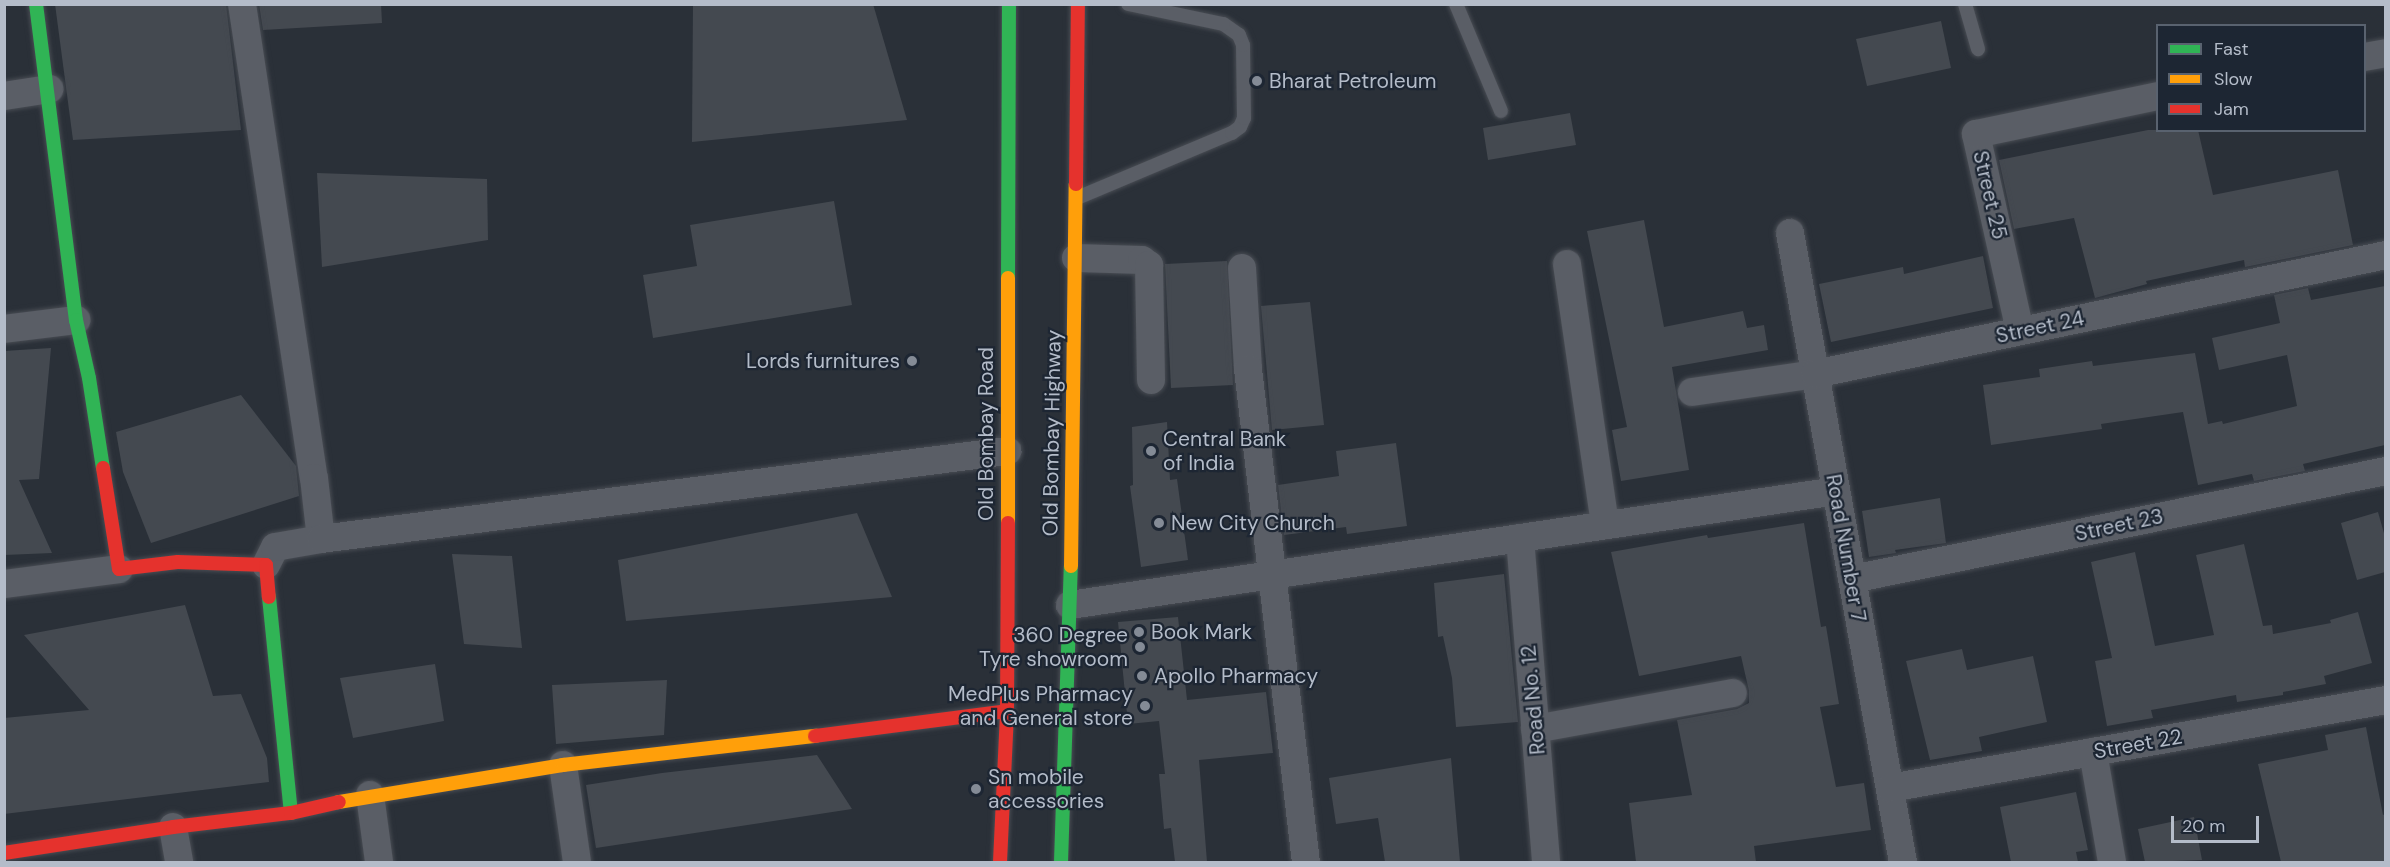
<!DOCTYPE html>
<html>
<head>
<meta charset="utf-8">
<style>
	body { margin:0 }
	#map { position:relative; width:2390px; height:867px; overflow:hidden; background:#2a3038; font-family:"DM Sans",sans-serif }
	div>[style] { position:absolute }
	.building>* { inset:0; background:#444950 }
	.roads { filter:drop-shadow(0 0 2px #484c53) drop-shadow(0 0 2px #484c53) }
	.lane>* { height:14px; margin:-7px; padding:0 7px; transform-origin:7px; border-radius:7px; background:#5a5e66 }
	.street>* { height:28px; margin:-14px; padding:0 14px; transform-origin:14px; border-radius:14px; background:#5a5e66 }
	.fast>* { height:14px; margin:-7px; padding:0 7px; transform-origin:7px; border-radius:7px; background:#30b455 }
	.slow>* { height:14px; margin:-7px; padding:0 7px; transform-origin:7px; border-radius:7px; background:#ff9f0a }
	.jam>* { height:14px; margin:-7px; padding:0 7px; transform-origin:7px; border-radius:7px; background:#e5322d }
	.dots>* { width:16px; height:16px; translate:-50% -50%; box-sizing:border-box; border:3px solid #1d2633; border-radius:50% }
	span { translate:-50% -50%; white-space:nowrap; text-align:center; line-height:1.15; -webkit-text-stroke:4.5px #1d2633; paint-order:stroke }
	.poi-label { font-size:21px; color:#b4bcc9 }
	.left { translate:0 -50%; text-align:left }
	.right { translate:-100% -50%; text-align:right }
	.street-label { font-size:21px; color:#b4bcc9 }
	.frame { position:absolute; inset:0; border:6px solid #b4bcc9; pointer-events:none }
	.legend { position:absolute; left:2156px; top:24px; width:210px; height:108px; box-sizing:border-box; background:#1d2633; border:2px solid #59626f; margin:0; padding:8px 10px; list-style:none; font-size:18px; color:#b4bcc9 }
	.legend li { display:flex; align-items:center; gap:12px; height:30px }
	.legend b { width:30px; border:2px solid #59626f }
	.scale { position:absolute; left:2171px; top:816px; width:88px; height:27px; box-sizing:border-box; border:3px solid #b4bcc9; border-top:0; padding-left:8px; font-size:18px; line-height:21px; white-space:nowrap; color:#b4bcc9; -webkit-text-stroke:4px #1d2633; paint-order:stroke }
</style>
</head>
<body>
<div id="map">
	<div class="building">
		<div style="clip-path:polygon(55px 4px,226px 4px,241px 130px,73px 140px)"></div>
		<div style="clip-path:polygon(259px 4px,381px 4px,382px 23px,263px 30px)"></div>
		<div style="clip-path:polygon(693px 4px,873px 4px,907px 120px,692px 142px)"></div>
		<div style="clip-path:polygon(1941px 21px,1951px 68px,1867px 86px,1856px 39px)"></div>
		<div style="clip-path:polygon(1570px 113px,1576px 145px,1488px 160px,1483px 128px)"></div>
		<div style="clip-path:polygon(2148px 130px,2198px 130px,2213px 195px,2338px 170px,2353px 245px,2245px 267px,2244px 260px,2146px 281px,2147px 284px,2095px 298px,2074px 218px,2014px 229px,1999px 160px)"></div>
		<div style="clip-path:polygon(317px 173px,487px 179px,488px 240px,322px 267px)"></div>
		<div style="clip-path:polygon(834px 201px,852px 305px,653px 338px,643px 275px,697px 266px,690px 225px)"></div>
		<div style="clip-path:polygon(1644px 220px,1664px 327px,1743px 311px,1747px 328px,1764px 325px,1768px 350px,1672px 367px,1689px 470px,1621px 481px,1612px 430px,1627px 427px,1587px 231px)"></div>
		<div style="clip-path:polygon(1983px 256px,1993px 308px,1831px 342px,1819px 284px,1903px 267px,1904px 274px)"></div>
		<div style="clip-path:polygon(1227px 261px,1233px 385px,1171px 388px,1165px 264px)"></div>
		<div style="clip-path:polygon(2385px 286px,2385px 445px,2303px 464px,2305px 471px,2254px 481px,2252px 474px,2198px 485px,2183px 412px,2101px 424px,2102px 429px,1991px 445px,1983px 385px,2040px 377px,2039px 369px,2092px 361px,2093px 366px,2195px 353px,2208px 424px,2222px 421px,2223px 424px,2297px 406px,2287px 355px,2219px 370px,2212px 338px,2280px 323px,2274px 295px,2308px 288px,2311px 300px)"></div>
		<div style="clip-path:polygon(1310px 302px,1324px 425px,1272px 430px,1261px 306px)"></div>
		<div style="clip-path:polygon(51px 348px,39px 479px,19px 480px,52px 553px,4px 555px,4px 351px)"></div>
		<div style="clip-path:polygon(241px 395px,296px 466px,299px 496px,151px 543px,123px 472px,116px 432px)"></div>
		<div style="clip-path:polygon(1167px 422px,1170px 480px,1177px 479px,1188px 560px,1141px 567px,1130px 486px,1133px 485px,1132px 427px)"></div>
		<div style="clip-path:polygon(1396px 443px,1407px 526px,1347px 534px,1346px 527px,1284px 535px,1278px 485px,1339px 476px,1336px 451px)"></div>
		<div style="clip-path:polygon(1940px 498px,1946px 543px,1895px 550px,1896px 553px,1869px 557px,1862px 511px)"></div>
		<div style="clip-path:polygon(2378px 512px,2385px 537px,2385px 572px,2357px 580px,2341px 523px)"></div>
		<div style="clip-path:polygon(857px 513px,892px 597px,626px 621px,618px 560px)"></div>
		<div style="clip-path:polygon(1804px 523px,1821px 627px,1826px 626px,1839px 704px,1820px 707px,1836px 787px,1864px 783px,1871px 830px,1754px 846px,1756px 862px,1636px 862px,1629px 803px,1692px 795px,1677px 720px,1737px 709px,1749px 703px,1749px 691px,1741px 656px,1639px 676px,1611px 552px,1707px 535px,1708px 538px)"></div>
		<div style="clip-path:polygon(2244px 544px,2263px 626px,2272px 625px,2273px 634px,2331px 623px,2330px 620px,2358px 612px,2372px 663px,2324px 676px,2326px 684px,2283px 692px,2283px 695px,2237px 702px,2236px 695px,2151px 710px,2153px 718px,2107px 726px,2095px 661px,2112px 658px,2091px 562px,2135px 552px,2155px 646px,2214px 635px,2196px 555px)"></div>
		<div style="clip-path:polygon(452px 554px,512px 556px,522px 648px,464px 644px)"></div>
		<div style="clip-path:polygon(1504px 574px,1518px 722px,1456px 727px,1452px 678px,1443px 636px,1438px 637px,1434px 583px)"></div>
		<div style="clip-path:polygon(185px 605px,213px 696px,241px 694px,267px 758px,269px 782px,4px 814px,4px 718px,89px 710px,24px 635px)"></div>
		<div style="clip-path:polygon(1178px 617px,1187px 700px,1266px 692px,1273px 753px,1199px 760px,1207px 862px,1175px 862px,1171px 828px,1164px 829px,1159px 774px,1165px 774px,1159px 721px,1128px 724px,1118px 622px)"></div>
		<div style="clip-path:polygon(1962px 649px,1967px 670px,2033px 656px,2047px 722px,1979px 737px,1982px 751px,1930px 760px,1906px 661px)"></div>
		<div style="clip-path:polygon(435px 664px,444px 721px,353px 738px,340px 678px)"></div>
		<div style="clip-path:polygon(667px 680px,664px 735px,556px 744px,552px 685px)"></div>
		<div style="clip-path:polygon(2366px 727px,2383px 815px,2385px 814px,2385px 862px,2281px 862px,2258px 764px,2328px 750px,2325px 735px)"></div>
		<div style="clip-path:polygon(817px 755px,852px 809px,596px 848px,586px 785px,662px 773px)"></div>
		<div style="clip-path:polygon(1451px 758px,1460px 862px,1385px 862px,1378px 818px,1336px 824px,1329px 778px)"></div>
		<div style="clip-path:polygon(2076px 792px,2088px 850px,2076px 852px,2078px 862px,2011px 862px,2000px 807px)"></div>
		<div style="clip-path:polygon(2194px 817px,2202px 860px,2145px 862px,2138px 829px)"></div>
	</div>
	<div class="roads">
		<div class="lane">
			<div style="left:1456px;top:4px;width:116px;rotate:67.2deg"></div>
			<div style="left:1965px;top:4px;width:47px;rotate:73.9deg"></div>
			<div style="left:1077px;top:198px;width:168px;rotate:-22.8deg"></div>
			<div style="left:1232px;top:133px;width:10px;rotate:-37deg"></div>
			<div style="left:1240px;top:127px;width:10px;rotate:-66deg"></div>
			<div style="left:1244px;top:118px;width:73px;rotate:-90.8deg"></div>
			<div style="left:1243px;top:45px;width:11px;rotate:-112deg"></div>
			<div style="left:1239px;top:35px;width:19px;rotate:-145deg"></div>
			<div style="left:1223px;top:24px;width:97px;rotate:-168.1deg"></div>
		</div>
		<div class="street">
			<div style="left:242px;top:4px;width:479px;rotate:81.4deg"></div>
			<div style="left:314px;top:478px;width:61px;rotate:83.5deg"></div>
			<div style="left:2364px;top:57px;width:22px;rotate:-10deg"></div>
			<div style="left:4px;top:96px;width:46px;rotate:-8.8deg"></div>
			<div style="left:1790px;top:233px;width:639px;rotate:79.82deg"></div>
			<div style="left:1076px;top:258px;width:66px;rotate:1.7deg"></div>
			<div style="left:1142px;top:260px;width:9px;rotate:36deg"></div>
			<div style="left:1149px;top:265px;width:115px;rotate:89deg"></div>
			<div style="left:1567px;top:264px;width:264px;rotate:81.7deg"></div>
			<div style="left:1242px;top:268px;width:101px;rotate:86.6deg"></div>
			<div style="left:1248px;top:369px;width:496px;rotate:83.3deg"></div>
			<div style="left:4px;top:329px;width:73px;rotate:-7.1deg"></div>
			<div style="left:2020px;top:331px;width:202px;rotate:-102.6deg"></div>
			<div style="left:1976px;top:134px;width:186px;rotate:-11.8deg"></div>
			<div style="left:1692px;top:392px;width:124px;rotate:-8.3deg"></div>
			<div style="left:1815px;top:374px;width:583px;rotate:-11.77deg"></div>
			<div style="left:1520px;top:538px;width:325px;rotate:85.4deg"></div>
			<div style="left:266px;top:565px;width:20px;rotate:-63deg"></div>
			<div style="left:275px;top:547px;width:47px;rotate:-9.9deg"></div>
			<div style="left:321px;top:539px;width:692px;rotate:-7.31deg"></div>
			<div style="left:1852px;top:579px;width:545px;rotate:-11.43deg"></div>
			<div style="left:4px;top:584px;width:116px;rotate:-7.4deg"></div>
			<div style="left:1070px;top:605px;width:774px;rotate:-8.46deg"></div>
			<div style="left:1535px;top:729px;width:201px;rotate:-10.3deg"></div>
			<div style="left:2093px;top:752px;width:112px;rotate:80.2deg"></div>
			<div style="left:563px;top:765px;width:98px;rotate:81.8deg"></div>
			<div style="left:1890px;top:788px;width:504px;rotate:-10.06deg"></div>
			<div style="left:370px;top:795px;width:68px;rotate:82.3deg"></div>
			<div style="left:173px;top:827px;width:36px;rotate:80deg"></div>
		</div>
		<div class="fast">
			<div style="left:36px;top:4px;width:319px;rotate:82.8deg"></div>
			<div style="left:76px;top:320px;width:59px;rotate:77.4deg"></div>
			<div style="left:89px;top:378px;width:91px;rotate:81.2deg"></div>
			<div style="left:1008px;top:278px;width:274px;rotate:-89.8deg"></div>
			<div style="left:269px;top:597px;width:217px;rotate:84.2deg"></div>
			<div style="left:1061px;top:862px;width:296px;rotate:-88.1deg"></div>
		</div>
		<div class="slow">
			<div style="left:1008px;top:523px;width:245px;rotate:-90deg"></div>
			<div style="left:1071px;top:566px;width:382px;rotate:-89.3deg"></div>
			<div style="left:339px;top:802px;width:227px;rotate:-9.4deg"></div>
			<div style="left:563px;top:765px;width:254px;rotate:-6.6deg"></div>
		</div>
		<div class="jam">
			<div style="left:1076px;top:184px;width:180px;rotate:-89.4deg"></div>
			<div style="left:103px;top:468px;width:102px;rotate:81deg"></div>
			<div style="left:119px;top:569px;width:59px;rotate:-6.8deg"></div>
			<div style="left:178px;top:562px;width:88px;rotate:2deg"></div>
			<div style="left:266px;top:565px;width:32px;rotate:85deg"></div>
			<div style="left:815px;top:736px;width:194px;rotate:-7.4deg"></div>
			<div style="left:4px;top:853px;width:171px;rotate:-8.7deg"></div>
			<div style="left:173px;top:827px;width:119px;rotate:-6.8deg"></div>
			<div style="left:291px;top:813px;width:49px;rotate:-12.9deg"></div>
			<div style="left:1000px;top:862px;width:151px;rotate:-87.3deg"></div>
			<div style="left:1007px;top:711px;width:188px;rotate:-89.7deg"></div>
		</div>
	</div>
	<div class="dots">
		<div style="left:1257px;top:81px;background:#848b96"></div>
		<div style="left:912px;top:361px;background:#848b96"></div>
		<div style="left:1151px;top:451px;background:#848b96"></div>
		<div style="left:1159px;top:523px;background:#848b96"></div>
		<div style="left:1139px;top:632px;background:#848b96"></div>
		<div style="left:1140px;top:647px;background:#848b96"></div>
		<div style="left:1142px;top:676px;background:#848b96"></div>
		<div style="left:1145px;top:706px;background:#848b96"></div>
		<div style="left:976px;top:789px;background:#848b96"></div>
	</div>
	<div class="poi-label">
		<span class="left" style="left:1269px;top:81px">Bharat Petroleum</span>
		<span class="right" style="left:900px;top:361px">Lords furnitures</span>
		<span class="left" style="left:1163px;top:451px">Central Bank<br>of India</span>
		<span class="left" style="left:1171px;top:523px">New City Church</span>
		<span class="left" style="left:1151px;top:632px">Book Mark</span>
		<span class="right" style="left:1128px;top:647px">360 Degree<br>Tyre showroom</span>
		<span class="left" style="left:1154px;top:676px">Apollo Pharmacy</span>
		<span class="right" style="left:1133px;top:706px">MedPlus Pharmacy<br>and General store</span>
		<span class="left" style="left:988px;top:789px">Sn mobile<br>accessories</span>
	</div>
	<div class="street-label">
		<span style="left:1990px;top:195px;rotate:77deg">Street 25</span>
		<span style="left:2040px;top:327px;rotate:-12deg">Street 24</span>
		<span style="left:1052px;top:433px;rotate:-89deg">Old Bombay Highway</span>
		<span style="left:986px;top:434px;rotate:-90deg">Old Bombay Road</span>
		<span style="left:2119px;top:525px;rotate:-12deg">Street 23</span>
		<span style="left:1846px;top:548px;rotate:80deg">Road Number 7</span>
		<span style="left:1533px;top:700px;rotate:-95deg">Road No. 12</span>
		<span style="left:2138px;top:744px;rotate:-10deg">Street 22</span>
	</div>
	<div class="frame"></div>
	<ul class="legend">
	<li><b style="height:8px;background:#30b455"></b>Fast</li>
	<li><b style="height:8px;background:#ff9f0a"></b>Slow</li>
	<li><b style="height:8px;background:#e5322d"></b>Jam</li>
	</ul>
	<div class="scale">20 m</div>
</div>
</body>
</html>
